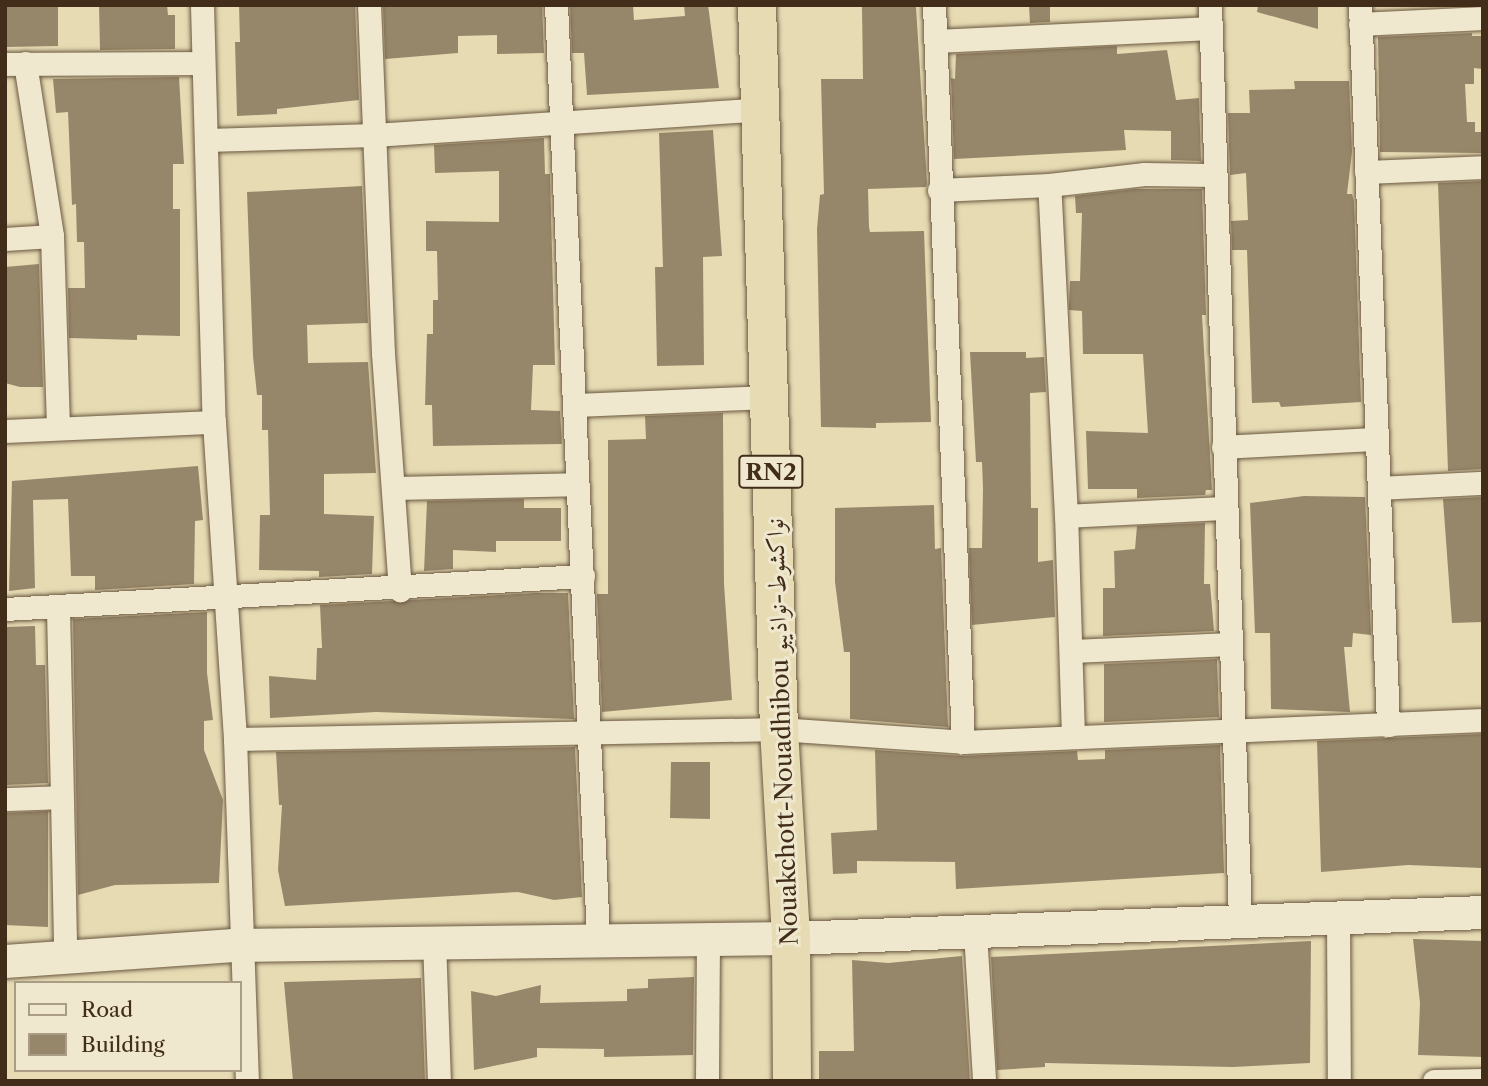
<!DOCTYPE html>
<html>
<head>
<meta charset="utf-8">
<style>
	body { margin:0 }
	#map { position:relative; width:1488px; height:1086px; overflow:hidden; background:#e6dbb3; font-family:"Libre Caslon Text",Amiri,serif }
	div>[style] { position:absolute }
	.building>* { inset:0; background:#97876a }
	.roads { filter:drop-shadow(0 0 2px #6b5840) drop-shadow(0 0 2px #6b5840) }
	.street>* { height:23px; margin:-11.5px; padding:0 11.5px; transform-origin:11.5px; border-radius:11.5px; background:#efe8ce }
	.secondary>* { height:33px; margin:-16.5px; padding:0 16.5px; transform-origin:16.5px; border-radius:16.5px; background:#efe8ce }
	.highway>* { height:38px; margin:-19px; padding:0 19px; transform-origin:19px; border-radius:19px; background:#e6dbb3 }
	span { translate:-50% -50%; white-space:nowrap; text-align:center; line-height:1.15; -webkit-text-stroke:6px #efe8ce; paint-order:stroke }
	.shield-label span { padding:2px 5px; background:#efe8ce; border:2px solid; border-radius:5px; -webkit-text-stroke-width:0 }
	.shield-label { font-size:23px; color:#422d1a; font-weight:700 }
	.street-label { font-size:24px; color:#422d1a }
	.frame { position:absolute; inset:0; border:7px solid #422d1a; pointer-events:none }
	.legend { position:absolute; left:14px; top:981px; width:228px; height:91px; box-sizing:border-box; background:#efe8ce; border:2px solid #aa9d86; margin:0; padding:9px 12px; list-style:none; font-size:21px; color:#422d1a }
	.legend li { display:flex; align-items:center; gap:14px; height:35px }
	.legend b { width:35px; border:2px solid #aa9d86 }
</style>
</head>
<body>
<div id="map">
	<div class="building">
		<div style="clip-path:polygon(5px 5px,58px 5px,58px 46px,5px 47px)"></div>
		<div style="clip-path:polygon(99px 5px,167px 5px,168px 15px,175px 15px,175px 49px,100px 50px)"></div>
		<div style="clip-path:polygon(239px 5px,355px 5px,359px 100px,277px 109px,277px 114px,237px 116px,235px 42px,240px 42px)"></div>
		<div style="clip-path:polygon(383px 5px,542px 5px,544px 53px,497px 54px,497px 35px,458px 36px,458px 53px,385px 59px)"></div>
		<div style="clip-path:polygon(570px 5px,633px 5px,634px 20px,685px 16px,684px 5px,708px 5px,719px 88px,587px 95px,584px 53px,572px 53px)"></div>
		<div style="clip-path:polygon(1029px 5px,1050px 5px,1050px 22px,1030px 23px)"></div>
		<div style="clip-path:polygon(1258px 6px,1318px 6px,1318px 29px,1257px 12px)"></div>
		<div style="clip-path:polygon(862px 7px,916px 7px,927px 183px,926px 187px,868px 189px,869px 227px,870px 232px,924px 231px,931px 422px,876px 423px,876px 428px,821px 427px,817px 229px,820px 195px,824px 194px,821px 79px,863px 79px)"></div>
		<div style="clip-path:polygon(1472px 33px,1472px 36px,1483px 36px,1483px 69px,1474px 68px,1474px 84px,1465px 84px,1467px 122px,1475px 122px,1475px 132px,1483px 132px,1483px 153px,1380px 152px,1378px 37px)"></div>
		<div style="clip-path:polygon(1117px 46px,1117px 54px,1167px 50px,1176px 100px,1199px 98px,1201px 161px,1171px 160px,1171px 131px,1124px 130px,1126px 150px,954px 159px,951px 78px,955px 79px,956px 54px)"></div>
		<div style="clip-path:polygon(179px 77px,184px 164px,173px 164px,173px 209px,180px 209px,180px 336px,137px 335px,137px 340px,69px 338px,68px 288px,85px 288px,84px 242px,77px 242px,76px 204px,72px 205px,68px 112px,56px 113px,53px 79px)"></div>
		<div style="clip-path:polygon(1294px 81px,1349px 81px,1352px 152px,1347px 194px,1352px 194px,1354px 201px,1361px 402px,1281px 407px,1279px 402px,1252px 403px,1247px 250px,1232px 250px,1231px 221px,1248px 220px,1246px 173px,1230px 175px,1228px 113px,1250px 113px,1249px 90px,1295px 89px)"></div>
		<div style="clip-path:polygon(713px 130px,722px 256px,703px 257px,704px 365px,657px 366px,655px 267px,663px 267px,659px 133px)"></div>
		<div style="clip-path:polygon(544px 138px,545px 174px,550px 174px,555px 365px,533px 365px,531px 410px,560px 411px,562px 444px,433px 446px,432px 405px,425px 405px,427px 334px,433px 334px,433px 300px,438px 300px,437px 251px,426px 251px,426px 221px,499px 222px,499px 171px,435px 173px,434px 145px)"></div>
		<div style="clip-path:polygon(1483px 181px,1483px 469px,1448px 471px,1438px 183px)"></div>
		<div style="clip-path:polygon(362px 186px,368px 323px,307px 325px,308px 363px,368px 362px,376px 473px,324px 474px,324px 514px,374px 516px,372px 574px,319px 577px,319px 571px,259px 570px,260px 515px,270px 515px,268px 430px,262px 430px,262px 395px,257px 395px,253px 356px,247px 192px)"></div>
		<div style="clip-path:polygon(1135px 189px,1202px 189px,1206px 315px,1202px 315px,1212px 490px,1206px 490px,1205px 495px,1137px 498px,1137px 489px,1088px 489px,1086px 431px,1148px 433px,1143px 354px,1083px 354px,1082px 311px,1069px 310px,1069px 305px,1070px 281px,1080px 281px,1082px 213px,1076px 213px,1075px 196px)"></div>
		<div style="clip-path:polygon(39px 264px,43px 387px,20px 387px,5px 383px,5px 267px)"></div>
		<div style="clip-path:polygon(970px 352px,1026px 352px,1026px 358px,1044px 357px,1046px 392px,1030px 393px,1031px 508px,1038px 508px,1038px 562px,1053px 560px,1055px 617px,972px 625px,969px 548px,982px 548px,983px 489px,982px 462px,976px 462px)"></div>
		<div style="clip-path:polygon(723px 413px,724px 584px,732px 700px,602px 712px,597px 594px,608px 594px,608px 440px,646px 439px,645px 416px)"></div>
		<div style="clip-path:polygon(198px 466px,203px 520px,195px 521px,194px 584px,95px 590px,95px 576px,71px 576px,68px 499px,33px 500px,35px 588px,9px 591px,12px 481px)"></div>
		<div style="clip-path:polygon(1304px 496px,1365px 497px,1371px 635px,1353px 633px,1352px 647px,1344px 647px,1350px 712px,1271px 709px,1270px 633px,1255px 633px,1250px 503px)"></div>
		<div style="clip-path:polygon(1483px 497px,1483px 622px,1452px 623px,1443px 499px)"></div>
		<div style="clip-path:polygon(524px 499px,524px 508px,561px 508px,561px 541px,496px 541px,496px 552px,453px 550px,453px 569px,424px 571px,427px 501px)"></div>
		<div style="clip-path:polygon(934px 505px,935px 549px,941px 548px,948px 727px,850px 719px,850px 652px,844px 652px,835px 582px,835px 508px)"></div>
		<div style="clip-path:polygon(1205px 523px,1204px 584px,1210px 584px,1214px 631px,1103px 636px,1103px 588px,1115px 588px,1114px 551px,1135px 549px,1137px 526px)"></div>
		<div style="clip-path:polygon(536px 593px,568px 593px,574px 719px,376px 712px,270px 718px,269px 676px,316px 680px,317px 648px,322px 648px,320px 605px)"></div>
		<div style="clip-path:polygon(207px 612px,207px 673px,213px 720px,204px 721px,204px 750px,223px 800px,219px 883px,115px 885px,78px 895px,73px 619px)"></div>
		<div style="clip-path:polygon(35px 626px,36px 665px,45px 665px,48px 783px,5px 785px,5px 627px)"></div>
		<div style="clip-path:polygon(1217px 659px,1219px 717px,1104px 722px,1104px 664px)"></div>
		<div style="clip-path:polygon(1483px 734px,1482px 868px,1408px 865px,1321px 872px,1317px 741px)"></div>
		<div style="clip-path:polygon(1220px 745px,1224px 873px,956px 889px,955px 862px,857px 861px,857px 873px,833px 874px,831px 833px,877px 830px,875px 750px,963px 756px,1077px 751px,1078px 760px,1105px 759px,1105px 750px)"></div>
		<div style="clip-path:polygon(575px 747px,582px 897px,554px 900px,518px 892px,285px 906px,278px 870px,282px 805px,279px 805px,276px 752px)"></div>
		<div style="clip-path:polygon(671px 762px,710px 762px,710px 819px,670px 818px)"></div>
		<div style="clip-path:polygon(48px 811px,48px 927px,5px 925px,5px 813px)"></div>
		<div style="clip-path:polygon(1413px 939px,1483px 941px,1483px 1057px,1418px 1055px,1420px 1003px)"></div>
		<div style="clip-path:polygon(1311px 941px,1310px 1063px,1233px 1067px,1045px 1063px,1045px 1067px,997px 1070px,991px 957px)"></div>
		<div style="clip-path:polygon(962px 956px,970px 1081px,819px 1081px,819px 1051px,854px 1051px,852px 960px,888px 963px)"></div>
		<div style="clip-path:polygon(694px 977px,693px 1055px,604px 1057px,604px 1049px,537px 1048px,537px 1057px,474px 1070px,471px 991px,496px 996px,541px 985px,540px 1003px,627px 1001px,627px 989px,648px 988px,648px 979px)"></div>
		<div style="clip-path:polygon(421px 978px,425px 1081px,293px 1081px,284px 982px)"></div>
	</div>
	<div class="roads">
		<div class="street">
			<div style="left:202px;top:5px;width:417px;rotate:88.4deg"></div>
			<div style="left:214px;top:422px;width:318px;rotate:86.2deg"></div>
			<div style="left:235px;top:739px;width:342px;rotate:88deg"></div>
			<div style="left:369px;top:5px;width:348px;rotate:87.7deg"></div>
			<div style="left:383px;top:353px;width:238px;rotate:85.9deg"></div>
			<div style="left:556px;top:5px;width:933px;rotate:87.42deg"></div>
			<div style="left:934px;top:5px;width:738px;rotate:87.75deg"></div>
			<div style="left:1210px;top:5px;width:914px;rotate:88.12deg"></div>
			<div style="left:1360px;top:5px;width:721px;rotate:87.77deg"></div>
			<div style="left:1360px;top:24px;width:123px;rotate:-2.8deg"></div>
			<div style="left:936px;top:41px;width:275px;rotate:-2.7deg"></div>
			<div style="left:25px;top:63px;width:175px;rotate:81.1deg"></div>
			<div style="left:52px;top:236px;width:192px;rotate:88.2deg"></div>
			<div style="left:5px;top:64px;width:196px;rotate:-0.3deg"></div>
			<div style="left:207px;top:140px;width:167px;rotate:-1.7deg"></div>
			<div style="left:374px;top:135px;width:389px;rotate:-3.8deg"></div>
			<div style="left:1366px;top:172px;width:117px;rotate:-2.4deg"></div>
			<div style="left:939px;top:190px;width:110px;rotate:-2.6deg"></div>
			<div style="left:5px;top:239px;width:47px;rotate:-3.7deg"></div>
			<div style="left:575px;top:405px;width:194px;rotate:-2.4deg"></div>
			<div style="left:5px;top:431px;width:209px;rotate:-2.5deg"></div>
			<div style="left:1223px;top:447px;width:154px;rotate:-3deg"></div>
			<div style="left:393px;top:488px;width:184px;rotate:-1.2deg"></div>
			<div style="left:1379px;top:488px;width:104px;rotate:-2.8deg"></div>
			<div style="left:1066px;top:516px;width:331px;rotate:-92.9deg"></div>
			<div style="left:1049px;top:185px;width:96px;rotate:-6.6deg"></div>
			<div style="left:1144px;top:174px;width:69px;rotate:0.8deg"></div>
			<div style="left:58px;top:608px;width:347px;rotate:88.8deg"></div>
			<div style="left:5px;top:609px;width:579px;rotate:-3.27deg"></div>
			<div style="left:1072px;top:651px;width:159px;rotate:-2.5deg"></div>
			<div style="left:1073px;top:736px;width:220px;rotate:-91.8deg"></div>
			<div style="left:1066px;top:516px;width:160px;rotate:-2.9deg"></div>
			<div style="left:235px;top:739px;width:544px;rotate:-1.05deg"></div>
			<div style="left:779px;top:729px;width:184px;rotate:4deg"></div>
			<div style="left:963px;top:742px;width:520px;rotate:-2.42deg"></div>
			<div style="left:5px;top:799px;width:56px;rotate:-2deg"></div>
			<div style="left:1338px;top:915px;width:166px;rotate:89.7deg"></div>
			<div style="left:975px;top:932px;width:149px;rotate:86.5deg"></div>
			<div style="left:434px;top:940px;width:141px;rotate:88deg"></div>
			<div style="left:707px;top:1081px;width:144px;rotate:-89.6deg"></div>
			<div style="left:1434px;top:1081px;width:49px;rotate:-1.2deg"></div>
		</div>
		<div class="secondary">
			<div style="left:5px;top:961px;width:229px;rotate:-4deg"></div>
			<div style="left:233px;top:945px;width:558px;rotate:-0.72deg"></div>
			<div style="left:791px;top:938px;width:692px;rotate:-2.15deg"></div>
		</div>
		<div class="highway">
			<div style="left:757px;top:5px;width:724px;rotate:88.26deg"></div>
			<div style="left:779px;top:729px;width:209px;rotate:86.7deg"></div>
			<div style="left:791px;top:938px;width:143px;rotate:89.6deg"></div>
		</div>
	</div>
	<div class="shield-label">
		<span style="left:771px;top:472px">RN2</span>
	</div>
	<div class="street-label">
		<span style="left:782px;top:732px;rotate:-92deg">Nouakchott-Nouadhibou نواكشوط-نواذيبو</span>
	</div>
	<div class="frame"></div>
	<ul class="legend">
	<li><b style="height:9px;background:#efe8ce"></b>Road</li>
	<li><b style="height:19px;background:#97876a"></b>Building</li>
	</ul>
</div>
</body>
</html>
